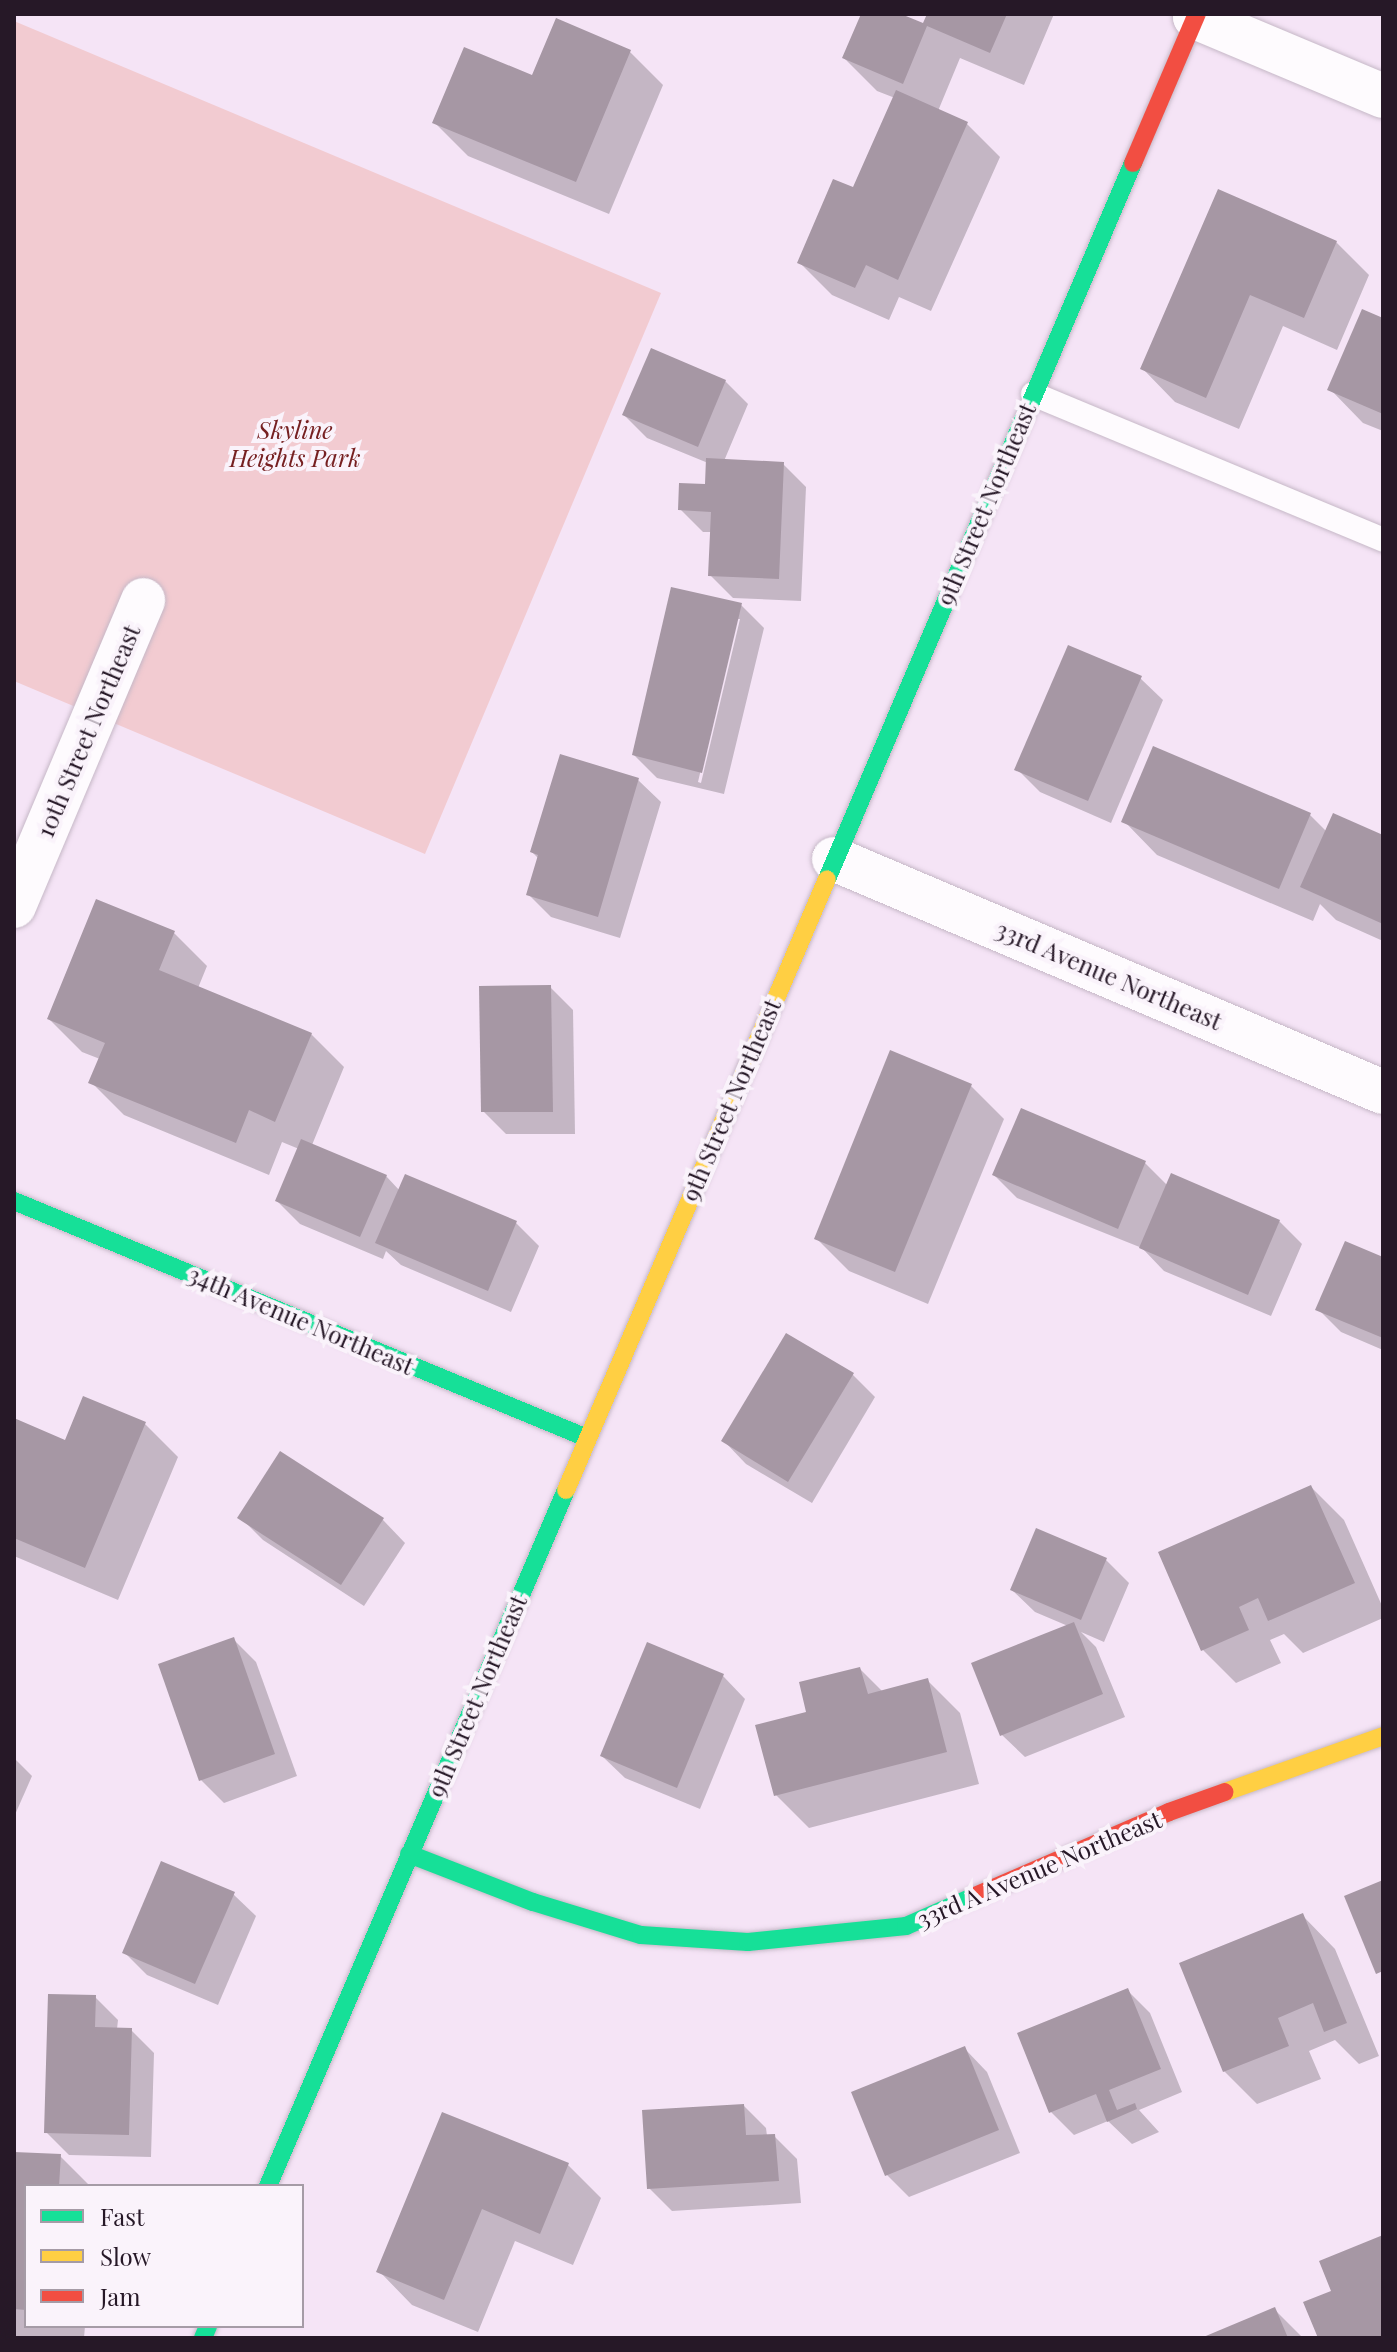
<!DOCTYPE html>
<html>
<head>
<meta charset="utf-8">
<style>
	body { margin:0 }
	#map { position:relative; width:1397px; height:2352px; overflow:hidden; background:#f5e4f6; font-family:"Playfair Display",serif }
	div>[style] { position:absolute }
	.green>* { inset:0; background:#f2cbd1 }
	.shadow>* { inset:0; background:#0003 }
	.building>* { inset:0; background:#a697a4 }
	.roads { filter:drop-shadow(0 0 2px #c6b8c7) drop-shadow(0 0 2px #c6b8c7) }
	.lane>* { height:24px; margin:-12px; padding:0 12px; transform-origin:12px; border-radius:12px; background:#fefbfe }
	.street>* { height:44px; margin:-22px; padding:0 22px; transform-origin:22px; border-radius:22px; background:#fefbfe }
	.fast>* { height:18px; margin:-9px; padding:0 9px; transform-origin:9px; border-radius:9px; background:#16e098 }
	.slow>* { height:18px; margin:-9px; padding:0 9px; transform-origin:9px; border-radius:9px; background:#ffcf43 }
	.jam>* { height:18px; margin:-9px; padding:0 9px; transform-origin:9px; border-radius:9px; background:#f24e42 }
	span { translate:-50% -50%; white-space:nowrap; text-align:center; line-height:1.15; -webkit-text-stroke:8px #faf3fb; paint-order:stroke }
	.park-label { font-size:24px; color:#762021; font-style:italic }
	.street-label { font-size:24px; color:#261827 }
	.frame { position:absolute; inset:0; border:16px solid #261827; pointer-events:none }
	.legend { position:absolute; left:24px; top:2184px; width:280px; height:144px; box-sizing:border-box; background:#faf3fb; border:2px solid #a59ba6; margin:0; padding:10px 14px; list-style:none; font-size:24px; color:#261827 }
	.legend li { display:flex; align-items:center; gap:16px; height:40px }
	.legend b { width:40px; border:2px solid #a59ba6 }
</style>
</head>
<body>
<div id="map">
	<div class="green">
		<div style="clip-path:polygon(14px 21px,661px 293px,425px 854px,14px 681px)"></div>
	</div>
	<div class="shadow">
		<div style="clip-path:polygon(863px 14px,896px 14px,924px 26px,929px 14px,1054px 14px,1024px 85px,960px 58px,938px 111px,967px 124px,1000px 157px,931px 311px,899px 297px,889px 320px,832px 295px,799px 262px,854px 190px,895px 98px,877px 91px,844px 58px)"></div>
		<div style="clip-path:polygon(630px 52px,663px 85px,609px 214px,468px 156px,435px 123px,533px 78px)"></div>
		<div style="clip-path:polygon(1219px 192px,1336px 242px,1369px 275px,1337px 350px,1283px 326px,1239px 429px,1175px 402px,1142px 368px)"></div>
		<div style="clip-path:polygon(1383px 321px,1383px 431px,1363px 423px,1330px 389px)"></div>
		<div style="clip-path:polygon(725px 381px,748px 404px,724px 461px,783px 464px,806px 487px,801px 601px,733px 598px,710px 575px,712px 532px,703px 532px,680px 509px,707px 486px,708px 463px,647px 438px,624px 415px)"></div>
		<div style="clip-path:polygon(evenodd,741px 605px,764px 628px,724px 794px,657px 778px,634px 755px,741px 605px,736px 619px,740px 619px,701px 783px,698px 782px,736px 619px)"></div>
		<div style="clip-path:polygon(1140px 678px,1163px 700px,1111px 823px,1040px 792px,1017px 769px)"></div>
		<div style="clip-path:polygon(1154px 749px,1310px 815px,1327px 832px,1383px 837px,1383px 941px,1336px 920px,1320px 904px,1313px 921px,1157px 855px,1124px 821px)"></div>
		<div style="clip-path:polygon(638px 780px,661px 802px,620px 938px,551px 917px,528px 894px,539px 859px,532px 852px)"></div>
		<div style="clip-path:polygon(174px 933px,207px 966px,198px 988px,311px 1034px,344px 1067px,312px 1145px,386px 1176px,400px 1191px,516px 1223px,539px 1246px,511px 1312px,401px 1265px,386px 1251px,383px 1259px,300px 1224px,277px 1201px,299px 1149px,282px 1142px,269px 1175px,124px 1115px,91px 1082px,100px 1059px,82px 1052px,49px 1019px)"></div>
		<div style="clip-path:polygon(550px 987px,573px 1010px,575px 1134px,506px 1134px,483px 1111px)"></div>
		<div style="clip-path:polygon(971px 1086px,1004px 1119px,928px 1304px,849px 1271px,816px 1238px)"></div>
		<div style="clip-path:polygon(1145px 1163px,1168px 1186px,1279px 1221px,1302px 1244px,1271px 1316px,1164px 1271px,1142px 1248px,1017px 1198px,994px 1175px)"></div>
		<div style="clip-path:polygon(1383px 1259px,1383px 1350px,1341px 1332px,1318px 1309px)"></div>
		<div style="clip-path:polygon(852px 1374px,875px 1397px,812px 1503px,746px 1464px,724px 1441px)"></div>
		<div style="clip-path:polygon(84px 1399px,145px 1424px,178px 1457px,118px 1600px,14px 1556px,14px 1420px,66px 1442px)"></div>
		<div style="clip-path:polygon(1311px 1487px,1344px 1520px,1383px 1608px,1383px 1618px,1303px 1653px,1284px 1634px,1270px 1640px,1281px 1663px,1236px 1683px,1203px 1650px)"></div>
		<div style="clip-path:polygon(240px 1517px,383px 1520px,405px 1543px,364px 1606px,263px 1540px)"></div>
		<div style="clip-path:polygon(1106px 1560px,1129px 1583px,1104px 1642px,1081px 1632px,1096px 1647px,1125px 1717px,1025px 1757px,1002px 1735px,1068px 1626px,1035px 1612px,1012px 1590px)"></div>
		<div style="clip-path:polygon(234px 1640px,256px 1662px,297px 1776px,224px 1803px,201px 1780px)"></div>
		<div style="clip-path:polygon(860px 1669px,883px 1692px,927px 1680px,960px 1713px,979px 1784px,809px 1828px,776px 1795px,809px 1714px)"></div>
		<div style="clip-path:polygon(723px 1676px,745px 1699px,700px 1809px,625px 1778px,602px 1756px)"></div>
		<div style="clip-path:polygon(14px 1758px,32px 1776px,14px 1817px)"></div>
		<div style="clip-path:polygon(233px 1894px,256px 1916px,218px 2005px,147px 1975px,124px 1952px)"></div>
		<div style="clip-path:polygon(1302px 1915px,1335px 1949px,1379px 2056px,1359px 2064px,1335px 2040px,1309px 2051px,1321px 2079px,1257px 2104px,1224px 2071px)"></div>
		<div style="clip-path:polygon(1127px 1990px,1150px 2013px,1182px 2092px,1139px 2110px,1159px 2132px,1132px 2144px,1108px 2121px,1074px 2135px,1051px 2112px)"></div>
		<div style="clip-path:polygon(95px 1997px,118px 2020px,117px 2029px,131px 2030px,154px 2053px,151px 2157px,69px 2155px,46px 2132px)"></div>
		<div style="clip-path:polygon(965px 2049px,987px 2072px,1020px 2153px,909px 2197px,886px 2174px)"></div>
		<div style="clip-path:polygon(744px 2106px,766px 2128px,767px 2136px,774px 2136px,797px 2159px,801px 2203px,672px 2211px,649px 2188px)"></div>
		<div style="clip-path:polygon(443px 2114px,568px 2165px,601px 2198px,573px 2265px,515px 2241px,478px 2332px,412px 2305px,379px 2271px)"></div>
		<div style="clip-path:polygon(14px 2154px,60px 2156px,90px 2186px,26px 2186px,26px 2326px,85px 2326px,84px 2338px,14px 2338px)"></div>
		<div style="clip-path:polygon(1274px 2309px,1303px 2338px,1206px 2338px)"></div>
	</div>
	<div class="building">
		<div style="clip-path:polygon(861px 14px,901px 14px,923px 23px,927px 14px,1007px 14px,990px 53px,927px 26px,903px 84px,842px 58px)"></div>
		<div style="clip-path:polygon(556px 18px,631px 50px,576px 182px,432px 123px,464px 47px,532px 75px)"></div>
		<div style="clip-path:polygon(896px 90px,968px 122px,898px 280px,866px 265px,855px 288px,797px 263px,833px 179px,853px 187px)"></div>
		<div style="clip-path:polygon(1218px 189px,1337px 241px,1304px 318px,1250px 295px,1206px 398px,1140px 369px)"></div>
		<div style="clip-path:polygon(1362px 309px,1383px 318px,1383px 414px,1327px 390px)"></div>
		<div style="clip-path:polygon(651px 348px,726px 380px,698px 447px,622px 415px)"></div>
		<div style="clip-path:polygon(706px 458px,784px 462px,779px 579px,708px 576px,711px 512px,678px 510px,679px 483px,705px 484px)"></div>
		<div style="clip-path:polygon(671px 587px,742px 603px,702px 773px,632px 755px)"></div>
		<div style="clip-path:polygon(1068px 645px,1142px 676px,1088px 801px,1014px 770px)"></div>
		<div style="clip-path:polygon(1153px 746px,1311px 813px,1279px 889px,1121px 822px)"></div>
		<div style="clip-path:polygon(560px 754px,639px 778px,598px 917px,526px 895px,538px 855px,530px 852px)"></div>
		<div style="clip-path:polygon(1333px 813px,1383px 835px,1383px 924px,1300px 887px)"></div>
		<div style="clip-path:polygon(96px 899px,175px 931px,159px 970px,312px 1033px,275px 1122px,249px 1110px,236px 1143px,88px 1083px,105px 1043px,47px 1019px)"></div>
		<div style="clip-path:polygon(551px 985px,553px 1112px,481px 1112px,479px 986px)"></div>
		<div style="clip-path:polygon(890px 1050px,972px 1084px,895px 1272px,814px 1239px)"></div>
		<div style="clip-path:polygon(1021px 1108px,1146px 1161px,1118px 1229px,992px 1175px)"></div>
		<div style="clip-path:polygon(301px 1139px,387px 1175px,360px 1237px,275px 1201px)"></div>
		<div style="clip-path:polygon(1171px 1173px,1280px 1220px,1248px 1295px,1139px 1248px)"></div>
		<div style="clip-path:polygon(405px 1174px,517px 1221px,488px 1291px,375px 1243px)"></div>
		<div style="clip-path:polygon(1345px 1241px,1383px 1257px,1383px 1338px,1315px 1310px)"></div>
		<div style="clip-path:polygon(786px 1333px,854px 1373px,788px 1482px,721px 1441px)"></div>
		<div style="clip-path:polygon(83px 1396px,146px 1422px,85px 1568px,14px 1538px,14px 1418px,65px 1440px)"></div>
		<div style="clip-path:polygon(280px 1451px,384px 1518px,341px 1585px,237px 1518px)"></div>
		<div style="clip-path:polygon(1311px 1485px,1355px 1583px,1268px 1621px,1258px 1598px,1239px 1607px,1249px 1630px,1201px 1651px,1158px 1552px)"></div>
		<div style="clip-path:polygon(1036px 1528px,1107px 1558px,1081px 1620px,1010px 1590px)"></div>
		<div style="clip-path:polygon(1074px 1622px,1103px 1694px,1000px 1736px,971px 1663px)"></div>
		<div style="clip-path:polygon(234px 1637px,275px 1754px,199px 1781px,158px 1664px)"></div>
		<div style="clip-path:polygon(647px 1642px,724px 1674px,677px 1788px,600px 1756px)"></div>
		<div style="clip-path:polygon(860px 1667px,868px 1694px,928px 1678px,947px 1752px,774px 1796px,755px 1725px,806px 1712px,799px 1682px)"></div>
		<div style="clip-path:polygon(161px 1861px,235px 1892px,195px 1984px,122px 1953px)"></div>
		<div style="clip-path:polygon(1383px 1880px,1383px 1971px,1376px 1974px,1344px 1896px)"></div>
		<div style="clip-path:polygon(1303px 1913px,1347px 2023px,1324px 2032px,1313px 2003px,1278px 2018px,1289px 2046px,1223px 2072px,1179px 1963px)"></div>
		<div style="clip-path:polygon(1128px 1988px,1161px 2069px,1109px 2090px,1117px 2110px,1135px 2103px,1137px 2109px,1107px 2122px,1096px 2094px,1049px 2113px,1017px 2033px)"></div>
		<div style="clip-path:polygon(48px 1994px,96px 1995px,95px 2027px,132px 2028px,129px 2135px,44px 2133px)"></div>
		<div style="clip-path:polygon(965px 2046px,999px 2130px,885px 2176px,851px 2092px)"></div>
		<div style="clip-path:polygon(744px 2104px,746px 2135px,775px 2134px,779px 2181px,647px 2189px,642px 2110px)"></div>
		<div style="clip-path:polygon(442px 2112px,569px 2163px,540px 2234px,482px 2209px,444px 2300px,376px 2272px)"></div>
		<div style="clip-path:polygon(14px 2152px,61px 2154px,59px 2186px,26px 2186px,26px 2310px,14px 2309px)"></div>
		<div style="clip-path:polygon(1383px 2235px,1383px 2338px,1318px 2338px,1303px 2302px,1331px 2291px,1319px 2261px)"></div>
		<div style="clip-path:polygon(1275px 2307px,1288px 2338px,1201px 2338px)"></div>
	</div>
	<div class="roads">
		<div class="lane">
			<div style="left:1033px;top:394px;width:379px;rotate:22.6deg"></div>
		</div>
		<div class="street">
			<div style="left:1196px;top:14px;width:3px;rotate:108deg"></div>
			<div style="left:1195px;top:17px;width:204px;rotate:22.8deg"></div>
			<div style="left:834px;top:859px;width:596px;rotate:23deg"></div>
			<div style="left:14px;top:906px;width:332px;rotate:-67.1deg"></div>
		</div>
		<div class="fast">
			<div style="left:827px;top:879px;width:779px;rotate:-66.86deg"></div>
			<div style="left:14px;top:1201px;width:620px;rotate:22.47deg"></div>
			<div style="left:409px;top:1854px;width:133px;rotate:21.2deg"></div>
			<div style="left:533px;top:1902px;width:113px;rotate:17deg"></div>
			<div style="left:641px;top:1935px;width:107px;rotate:3.7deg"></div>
			<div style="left:748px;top:1942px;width:159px;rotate:-5.8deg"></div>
			<div style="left:906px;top:1926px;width:75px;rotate:-23.5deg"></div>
			<div style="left:268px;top:2186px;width:757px;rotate:-66.82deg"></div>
			<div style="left:203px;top:2338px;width:13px;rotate:-67deg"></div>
		</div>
		<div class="slow">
			<div style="left:566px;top:1490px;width:664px;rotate:-66.87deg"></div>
			<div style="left:1225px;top:1792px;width:168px;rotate:-19.5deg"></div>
		</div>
		<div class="jam">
			<div style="left:1133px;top:163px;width:162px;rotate:-66.8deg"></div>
			<div style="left:975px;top:1896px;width:211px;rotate:-23.4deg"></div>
			<div style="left:1169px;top:1812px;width:59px;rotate:-19.7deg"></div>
		</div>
	</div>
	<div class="park-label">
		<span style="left:295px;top:444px">Skyline<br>Heights Park</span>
	</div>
	<div class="street-label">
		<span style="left:986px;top:504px;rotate:-67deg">9th Street Northeast</span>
		<span style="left:88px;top:731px;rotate:-67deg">10th Street Northeast</span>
		<span style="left:1109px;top:975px;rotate:23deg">33rd Avenue Northeast</span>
		<span style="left:731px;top:1100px;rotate:-67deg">9th Street Northeast</span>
		<span style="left:301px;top:1320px;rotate:23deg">34th Avenue Northeast</span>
		<span style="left:477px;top:1696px;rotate:-67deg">9th Street Northeast</span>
		<span style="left:1039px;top:1869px;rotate:-23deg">33rd A Avenue Northeast</span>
	</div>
	<div class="frame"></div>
	<ul class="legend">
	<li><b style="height:10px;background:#16e098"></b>Fast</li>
	<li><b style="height:10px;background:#ffcf43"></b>Slow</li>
	<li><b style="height:10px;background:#f24e42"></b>Jam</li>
	</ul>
</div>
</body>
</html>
